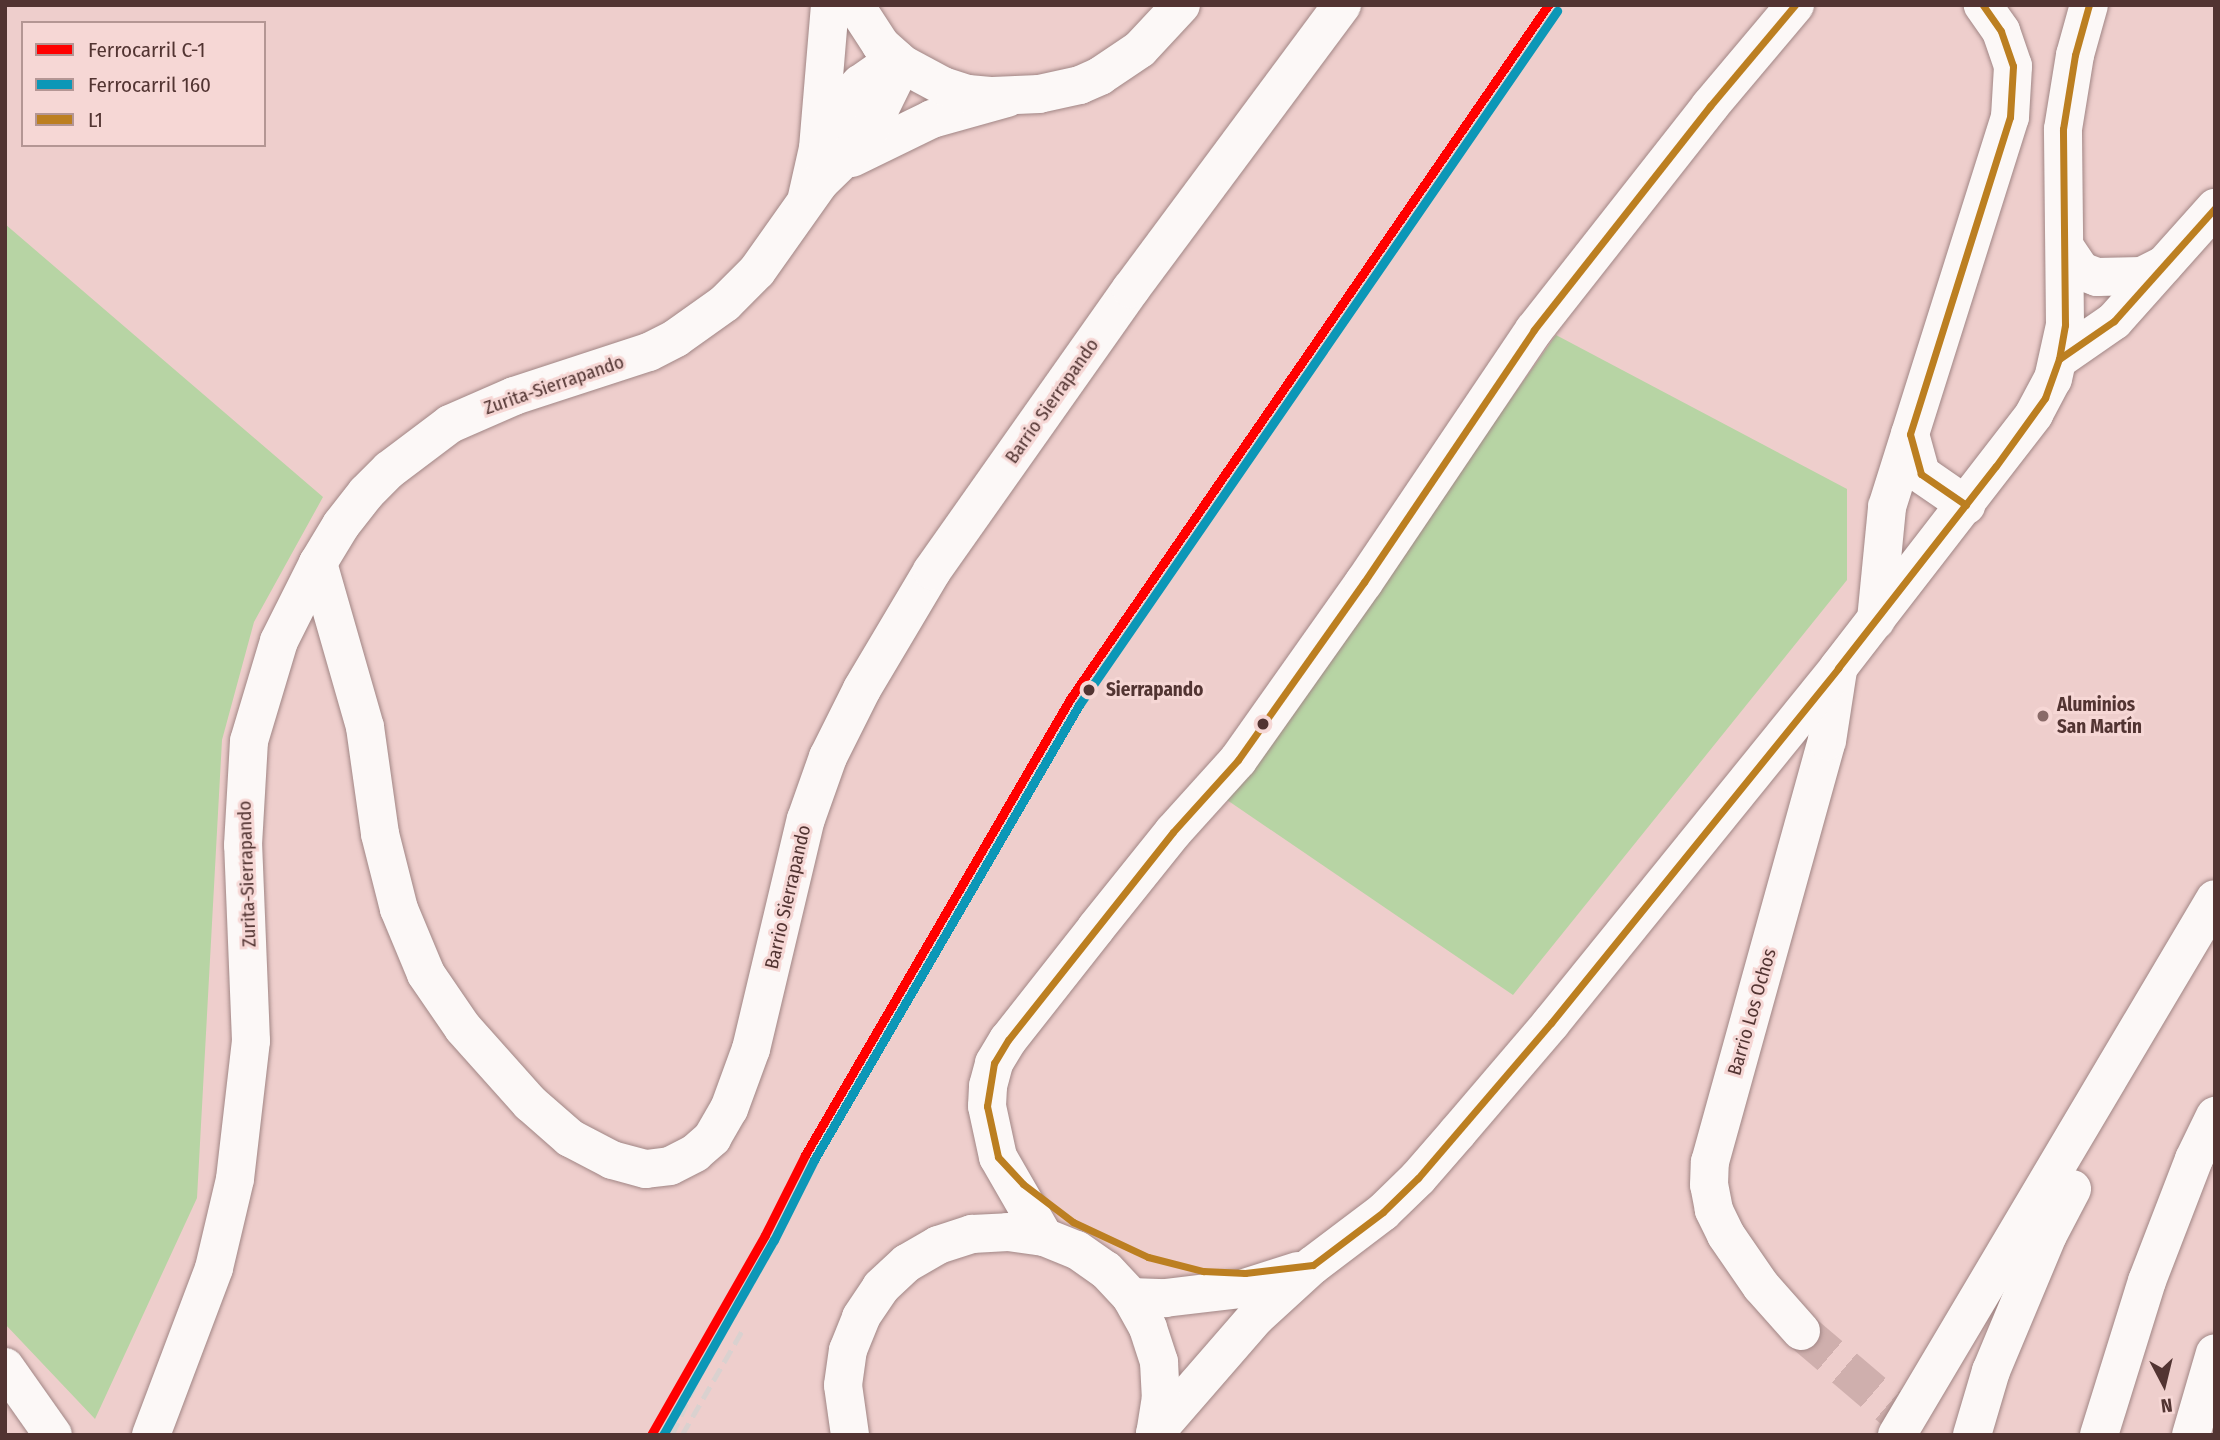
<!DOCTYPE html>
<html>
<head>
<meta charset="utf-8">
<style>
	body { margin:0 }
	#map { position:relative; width:2220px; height:1440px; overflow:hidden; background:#eececc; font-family:"Fira Sans Condensed",sans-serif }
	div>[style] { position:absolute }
	.green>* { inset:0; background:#b7d4a4 }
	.minor-tunnel>* { height:38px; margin-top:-19px; transform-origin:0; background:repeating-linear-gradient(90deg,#cfafad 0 38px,transparent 0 57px) }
	.roads { filter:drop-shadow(0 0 2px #a18685) drop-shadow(0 0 2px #a18685) }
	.minor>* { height:38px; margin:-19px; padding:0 19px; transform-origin:19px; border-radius:19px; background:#fcf8f7 }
	.highway>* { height:38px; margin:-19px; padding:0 19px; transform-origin:19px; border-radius:19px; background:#fcf8f7 }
	.rail>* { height:5px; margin-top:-2.5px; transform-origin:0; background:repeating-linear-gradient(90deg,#dad1cf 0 14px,transparent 0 21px) }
	.bus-1>* { height:7px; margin:-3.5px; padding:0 3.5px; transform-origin:3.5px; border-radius:3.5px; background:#bc7f21 }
	.rail-1>* { height:9px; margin:-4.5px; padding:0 4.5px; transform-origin:4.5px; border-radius:4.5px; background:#f00 }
	.rail-2>* { height:9px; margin:-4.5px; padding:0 4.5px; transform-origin:4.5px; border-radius:4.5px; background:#0c97b7 }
	.dots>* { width:19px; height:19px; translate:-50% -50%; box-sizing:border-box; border:4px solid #f6d7d5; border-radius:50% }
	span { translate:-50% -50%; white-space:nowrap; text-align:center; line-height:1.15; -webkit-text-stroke:6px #f6d7d5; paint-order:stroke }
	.street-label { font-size:19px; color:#523432 }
	.stop-label { font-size:19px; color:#523432; font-weight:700 }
	.left { translate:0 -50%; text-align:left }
	.poi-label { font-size:19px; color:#523432; font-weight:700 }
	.frame { position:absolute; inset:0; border:7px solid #523432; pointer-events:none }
	.legend { position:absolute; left:21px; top:21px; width:245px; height:126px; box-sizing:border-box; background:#f6d7d5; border:2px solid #b49694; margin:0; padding:9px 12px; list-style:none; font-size:21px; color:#523432 }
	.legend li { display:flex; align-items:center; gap:14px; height:35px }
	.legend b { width:35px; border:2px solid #b49694 }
	.north { position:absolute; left:2129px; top:1349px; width:70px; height:70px; -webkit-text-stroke:5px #f6d7d5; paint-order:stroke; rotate:173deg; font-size:19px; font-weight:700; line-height:28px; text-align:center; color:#523432 }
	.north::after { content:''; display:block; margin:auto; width:24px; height:32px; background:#523432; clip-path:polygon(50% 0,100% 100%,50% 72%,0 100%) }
</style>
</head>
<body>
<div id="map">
	<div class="green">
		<div style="clip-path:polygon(5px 224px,323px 497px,254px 622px,222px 740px,197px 1198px,95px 1419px,5px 1324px)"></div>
		<div style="clip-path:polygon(1556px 335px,1847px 489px,1847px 580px,1513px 995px,1227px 800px)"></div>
	</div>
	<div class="minor-tunnel">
		<div style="left:1801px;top:1331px;width:160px;rotate:40.4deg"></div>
	</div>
	<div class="roads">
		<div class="minor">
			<div style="left:823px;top:138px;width:45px;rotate:-59.5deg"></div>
			<div style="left:846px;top:99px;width:21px;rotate:-47deg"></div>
			<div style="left:860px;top:84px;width:44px;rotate:-34.8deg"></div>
			<div style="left:852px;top:158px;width:89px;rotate:-26deg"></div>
			<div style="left:932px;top:119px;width:78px;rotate:-15.6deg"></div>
			<div style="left:807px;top:197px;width:50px;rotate:-77.3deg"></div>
			<div style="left:818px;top:148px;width:144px;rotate:-85.2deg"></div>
			<div style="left:2065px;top:247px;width:29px;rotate:56deg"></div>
			<div style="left:2081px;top:271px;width:17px;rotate:21deg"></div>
			<div style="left:2097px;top:277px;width:45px;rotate:-1.3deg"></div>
			<div style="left:2142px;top:276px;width:25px;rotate:-27deg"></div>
			<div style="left:2059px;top:359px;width:67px;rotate:-34.6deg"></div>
			<div style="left:2114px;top:321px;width:152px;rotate:-48.2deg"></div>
			<div style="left:1910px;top:434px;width:41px;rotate:74.6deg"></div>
			<div style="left:1921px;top:474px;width:55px;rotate:34.6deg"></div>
			<div style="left:318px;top:563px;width:171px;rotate:74deg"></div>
			<div style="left:365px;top:727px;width:108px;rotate:82deg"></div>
			<div style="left:380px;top:834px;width:77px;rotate:75.8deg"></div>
			<div style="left:399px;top:909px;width:70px;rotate:67.4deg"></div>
			<div style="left:426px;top:974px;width:65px;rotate:55.6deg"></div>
			<div style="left:463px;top:1028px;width:101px;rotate:48.2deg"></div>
			<div style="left:530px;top:1103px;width:53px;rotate:41.2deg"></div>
			<div style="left:570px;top:1138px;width:47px;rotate:27.6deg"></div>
			<div style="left:612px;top:1160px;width:35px;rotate:15deg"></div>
			<div style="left:646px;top:1169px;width:24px;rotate:-7deg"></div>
			<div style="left:670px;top:1166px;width:28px;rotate:-27deg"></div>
			<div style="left:695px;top:1153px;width:23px;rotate:-41deg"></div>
			<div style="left:712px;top:1138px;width:34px;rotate:-60deg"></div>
			<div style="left:729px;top:1109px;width:64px;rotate:-69.9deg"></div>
			<div style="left:751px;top:1049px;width:236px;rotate:-76.6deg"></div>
			<div style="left:806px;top:819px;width:66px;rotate:-70.5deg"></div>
			<div style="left:828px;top:757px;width:76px;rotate:-63.4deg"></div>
			<div style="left:862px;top:689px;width:137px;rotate:-59.3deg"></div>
			<div style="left:932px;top:571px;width:345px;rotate:-54.8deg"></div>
			<div style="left:1131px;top:289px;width:354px;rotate:-53.4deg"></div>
			<div style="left:1876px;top:620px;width:114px;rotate:-84.4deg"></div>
			<div style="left:1887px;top:507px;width:409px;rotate:-72.5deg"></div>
			<div style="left:2010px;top:117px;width:51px;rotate:-86.6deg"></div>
			<div style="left:2013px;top:66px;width:37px;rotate:-109deg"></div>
			<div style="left:2001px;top:31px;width:32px;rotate:-125deg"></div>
			<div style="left:1044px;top:1237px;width:92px;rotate:-119.9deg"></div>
			<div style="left:998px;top:1157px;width:52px;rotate:-102.2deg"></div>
			<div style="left:987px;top:1106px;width:20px;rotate:-87deg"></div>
			<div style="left:988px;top:1086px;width:24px;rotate:-75deg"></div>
			<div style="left:994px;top:1063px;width:27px;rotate:-59deg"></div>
			<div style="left:1008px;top:1040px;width:142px;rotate:-51.8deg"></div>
			<div style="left:1096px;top:928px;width:123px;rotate:-51.3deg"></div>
			<div style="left:1173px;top:832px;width:97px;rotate:-47.9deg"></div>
			<div style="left:1238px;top:760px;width:218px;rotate:-54.7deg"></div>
			<div style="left:1364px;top:582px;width:304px;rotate:-56deg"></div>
			<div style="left:1534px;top:330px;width:285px;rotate:-51.8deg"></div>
			<div style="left:1710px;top:106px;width:132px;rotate:-49.9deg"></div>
			<div style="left:1131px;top:1297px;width:34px;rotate:2deg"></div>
			<div style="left:1165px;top:1298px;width:77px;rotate:-6.8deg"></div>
			<div style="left:1241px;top:1289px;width:60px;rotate:-17.5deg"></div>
			<div style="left:1801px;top:1331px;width:60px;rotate:-131.6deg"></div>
			<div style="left:1761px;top:1286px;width:62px;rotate:-124.5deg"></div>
			<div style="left:1726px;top:1235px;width:28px;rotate:-116deg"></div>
			<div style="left:1714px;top:1210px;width:25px;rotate:-101deg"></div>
			<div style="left:1709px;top:1185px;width:23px;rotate:-88deg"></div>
			<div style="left:1710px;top:1162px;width:437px;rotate:-74.5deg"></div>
			<div style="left:1827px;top:741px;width:72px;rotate:-81.2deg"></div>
			<div style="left:5px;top:1367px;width:83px;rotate:54.8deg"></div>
			<div style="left:1155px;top:1433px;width:154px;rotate:-49deg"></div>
			<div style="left:1256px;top:1317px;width:77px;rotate:-42.4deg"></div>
			<div style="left:1313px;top:1265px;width:88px;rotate:-37.1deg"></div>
			<div style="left:1383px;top:1212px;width:49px;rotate:-44.2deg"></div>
			<div style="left:1418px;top:1178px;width:61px;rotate:-49deg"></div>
			<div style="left:1458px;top:1132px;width:143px;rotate:-49.5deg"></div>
			<div style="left:1551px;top:1023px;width:457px;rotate:-51deg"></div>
			<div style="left:1838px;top:668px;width:321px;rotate:-52.3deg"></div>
			<div style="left:2034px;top:414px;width:40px;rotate:-62deg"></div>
			<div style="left:2053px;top:379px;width:55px;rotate:-77.5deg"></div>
			<div style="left:2065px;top:325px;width:196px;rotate:-90.6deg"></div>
			<div style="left:2063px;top:129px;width:75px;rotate:-80.8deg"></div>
			<div style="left:2075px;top:55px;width:52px;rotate:-74.4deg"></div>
			<div style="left:151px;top:1435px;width:178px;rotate:-69.3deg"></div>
			<div style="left:214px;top:1268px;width:91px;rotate:-76.7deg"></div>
			<div style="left:235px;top:1179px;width:139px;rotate:-83.4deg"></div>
			<div style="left:251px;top:1041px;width:196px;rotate:-92.3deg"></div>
			<div style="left:243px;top:845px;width:104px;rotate:-86.7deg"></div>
			<div style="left:249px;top:741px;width:104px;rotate:-73.3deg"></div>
			<div style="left:279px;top:641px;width:87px;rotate:-63.4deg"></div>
			<div style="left:318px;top:563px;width:44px;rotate:-58.8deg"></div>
			<div style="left:341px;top:525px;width:41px;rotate:-52deg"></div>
			<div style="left:366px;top:493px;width:33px;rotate:-45deg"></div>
			<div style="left:389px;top:470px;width:76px;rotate:-37deg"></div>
			<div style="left:450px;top:424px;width:70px;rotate:-23.6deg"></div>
			<div style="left:514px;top:396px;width:142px;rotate:-18.1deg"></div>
			<div style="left:649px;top:352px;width:30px;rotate:-27deg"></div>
			<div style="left:676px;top:338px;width:60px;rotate:-35.5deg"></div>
			<div style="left:725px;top:303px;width:45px;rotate:-45deg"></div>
			<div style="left:757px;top:271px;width:109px;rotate:-54.7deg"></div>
			<div style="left:820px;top:182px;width:45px;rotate:-44.1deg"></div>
			<div style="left:852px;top:151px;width:28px;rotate:-51deg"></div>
			<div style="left:870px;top:129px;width:72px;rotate:-63.8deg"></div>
			<div style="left:850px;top:1435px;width:50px;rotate:-98deg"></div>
			<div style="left:843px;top:1385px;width:35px;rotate:-82deg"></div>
			<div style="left:848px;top:1350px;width:35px;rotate:-68deg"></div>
			<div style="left:861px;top:1317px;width:36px;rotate:-56deg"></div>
			<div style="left:881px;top:1287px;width:35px;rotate:-43deg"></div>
			<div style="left:907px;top:1263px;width:36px;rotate:-30deg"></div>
			<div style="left:938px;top:1245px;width:36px;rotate:-18deg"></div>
			<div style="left:972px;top:1234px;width:36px;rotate:-3deg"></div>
			<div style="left:1008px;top:1232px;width:36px;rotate:8deg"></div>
			<div style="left:1044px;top:1237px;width:35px;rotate:22deg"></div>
			<div style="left:1077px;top:1250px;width:35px;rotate:35deg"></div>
			<div style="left:1106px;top:1270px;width:37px;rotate:47deg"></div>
			<div style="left:1131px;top:1297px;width:35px;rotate:61deg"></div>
			<div style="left:1148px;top:1328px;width:36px;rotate:72deg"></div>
			<div style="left:1159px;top:1362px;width:35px;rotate:87deg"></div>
			<div style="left:1161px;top:1397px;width:38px;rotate:99deg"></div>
		</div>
		<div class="highway">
			<div style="left:855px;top:5px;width:48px;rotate:57deg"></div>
			<div style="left:881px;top:45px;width:28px;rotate:42deg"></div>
			<div style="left:902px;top:64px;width:47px;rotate:28.2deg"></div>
			<div style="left:943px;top:86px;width:26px;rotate:18deg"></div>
			<div style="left:968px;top:94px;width:25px;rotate:5deg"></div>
			<div style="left:993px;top:96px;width:46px;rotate:-2.5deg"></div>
			<div style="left:1039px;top:94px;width:42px;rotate:-12.4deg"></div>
			<div style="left:1080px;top:85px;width:22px;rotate:-24deg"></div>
			<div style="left:1100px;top:76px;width:48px;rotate:-34deg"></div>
			<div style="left:1140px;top:49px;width:60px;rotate:-47deg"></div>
			<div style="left:1897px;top:1435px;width:623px;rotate:-59.32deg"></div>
			<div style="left:1972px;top:1435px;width:67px;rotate:-73.5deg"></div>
			<div style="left:1991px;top:1371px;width:147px;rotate:-67.3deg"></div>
			<div style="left:2048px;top:1235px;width:52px;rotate:-62.4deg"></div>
			<div style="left:2099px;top:1435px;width:161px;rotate:-72.7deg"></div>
			<div style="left:2147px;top:1281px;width:131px;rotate:-68.9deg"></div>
			<div style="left:2194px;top:1159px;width:48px;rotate:-64deg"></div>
			<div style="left:2191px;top:1435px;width:85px;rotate:-73.7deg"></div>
		</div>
	</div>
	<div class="rail">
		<div style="left:672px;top:1435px;width:221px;rotate:-65.1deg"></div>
		<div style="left:682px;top:1435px;width:120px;rotate:-60deg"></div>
	</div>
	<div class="bus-1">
		<div style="left:1795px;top:5px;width:132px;rotate:130.1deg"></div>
		<div style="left:1710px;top:106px;width:285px;rotate:128.2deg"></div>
		<div style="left:1534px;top:330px;width:304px;rotate:124deg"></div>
		<div style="left:1364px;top:582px;width:218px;rotate:125.3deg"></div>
		<div style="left:1238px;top:760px;width:97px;rotate:132.1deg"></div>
		<div style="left:1173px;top:832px;width:265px;rotate:128.4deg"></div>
		<div style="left:1008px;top:1040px;width:27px;rotate:121deg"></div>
		<div style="left:994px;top:1063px;width:44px;rotate:99.2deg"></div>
		<div style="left:987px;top:1106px;width:52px;rotate:77.8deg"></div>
		<div style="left:998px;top:1157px;width:37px;rotate:47deg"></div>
		<div style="left:1023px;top:1184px;width:63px;rotate:37.2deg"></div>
		<div style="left:1073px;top:1222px;width:83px;rotate:25deg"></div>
		<div style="left:1148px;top:1257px;width:57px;rotate:14.3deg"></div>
		<div style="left:1203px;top:1271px;width:42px;rotate:2.7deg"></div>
		<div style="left:1245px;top:1273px;width:68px;rotate:-6.7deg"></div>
		<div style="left:1313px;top:1265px;width:88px;rotate:-37.1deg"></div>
		<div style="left:1383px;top:1212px;width:49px;rotate:-44.2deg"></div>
		<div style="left:1418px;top:1178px;width:204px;rotate:-49.4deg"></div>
		<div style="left:1551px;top:1023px;width:457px;rotate:-51deg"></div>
		<div style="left:1838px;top:668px;width:256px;rotate:-52deg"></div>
		<div style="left:1996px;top:466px;width:84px;rotate:-54.2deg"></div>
		<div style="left:2045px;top:398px;width:41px;rotate:-70.3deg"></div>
		<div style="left:2059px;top:359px;width:35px;rotate:-80deg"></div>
		<div style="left:2065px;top:325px;width:196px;rotate:-90.6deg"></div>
		<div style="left:2063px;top:129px;width:75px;rotate:-80.8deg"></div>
		<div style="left:2075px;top:55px;width:52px;rotate:-74.4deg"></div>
		<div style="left:2059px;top:359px;width:67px;rotate:-34.6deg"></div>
		<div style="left:2114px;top:321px;width:152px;rotate:-48.2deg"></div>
		<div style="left:1966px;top:505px;width:55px;rotate:-145.4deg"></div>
		<div style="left:1921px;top:474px;width:41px;rotate:-105.4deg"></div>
		<div style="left:1910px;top:434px;width:332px;rotate:-72.5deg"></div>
		<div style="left:2010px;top:117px;width:51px;rotate:-86.6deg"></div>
		<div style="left:2013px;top:66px;width:37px;rotate:-109deg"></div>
		<div style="left:2001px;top:31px;width:32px;rotate:-125deg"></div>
	</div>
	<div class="rail-1">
		<div style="left:651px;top:1435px;width:230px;rotate:-60.3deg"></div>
		<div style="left:765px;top:1235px;width:89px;rotate:-63.4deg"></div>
		<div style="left:805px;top:1155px;width:527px;rotate:-59.84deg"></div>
		<div style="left:1070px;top:699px;width:843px;rotate:-55.44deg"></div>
	</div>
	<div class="rail-2">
		<div style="left:663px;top:1435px;width:224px;rotate:-60.4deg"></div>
		<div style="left:774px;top:1240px;width:89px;rotate:-63.4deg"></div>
		<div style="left:814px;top:1160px;width:527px;rotate:-59.78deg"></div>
		<div style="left:1079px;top:705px;width:843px;rotate:-55.44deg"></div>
	</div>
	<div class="dots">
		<div style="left:1089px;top:690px;background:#523432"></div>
		<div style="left:2043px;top:716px;background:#896a68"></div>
		<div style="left:1263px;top:724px;background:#523432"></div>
	</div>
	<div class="street-label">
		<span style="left:554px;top:385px;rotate:-19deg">Zurita-Sierrapando</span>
		<span style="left:1052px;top:401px;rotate:-55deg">Barrio Sierrapando</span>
		<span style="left:247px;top:874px;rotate:-92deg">Zurita-Sierrapando</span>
		<span style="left:788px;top:897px;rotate:-77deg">Barrio Sierrapando</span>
		<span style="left:1752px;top:1012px;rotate:-74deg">Barrio Los Ochos</span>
	</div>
	<div class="stop-label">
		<span class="left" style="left:1106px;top:690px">Sierrapando</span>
	</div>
	<div class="poi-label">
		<span class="left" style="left:2057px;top:716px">Aluminios<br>San Martín</span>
	</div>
	<div class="frame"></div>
	<ul class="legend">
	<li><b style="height:9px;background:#f00"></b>Ferrocarril C-1</li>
	<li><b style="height:9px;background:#0c97b7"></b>Ferrocarril 160</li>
	<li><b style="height:9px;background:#bc7f21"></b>L1</li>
	</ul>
	<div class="north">N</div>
</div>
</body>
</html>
